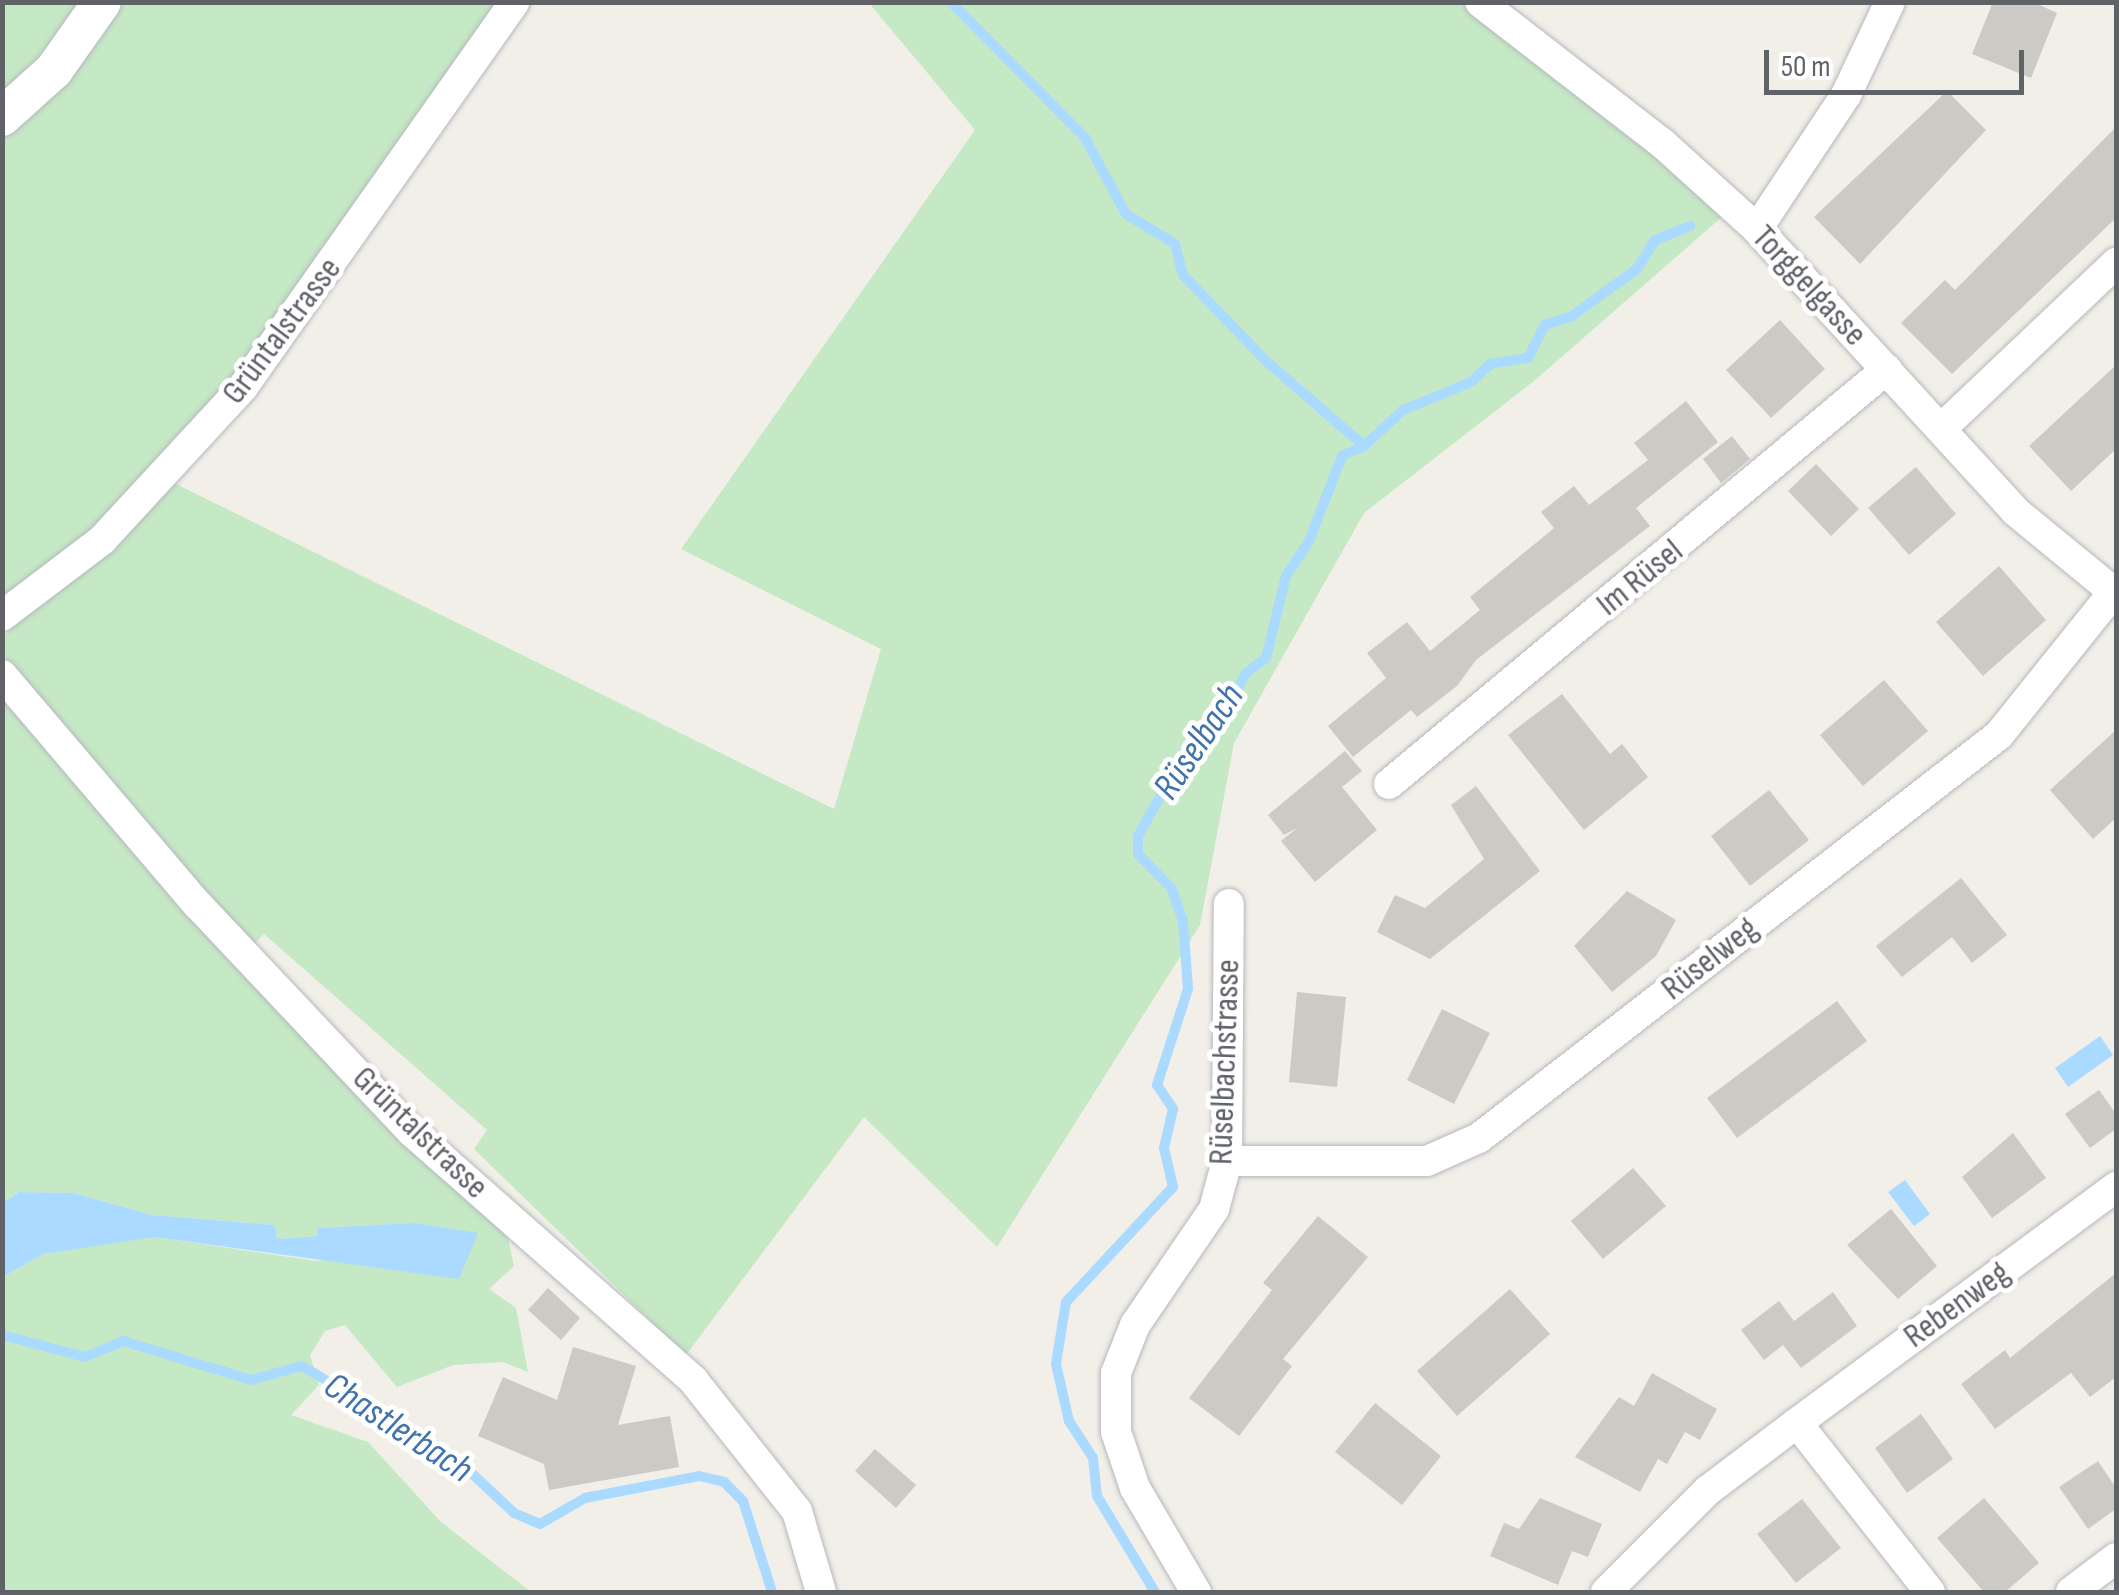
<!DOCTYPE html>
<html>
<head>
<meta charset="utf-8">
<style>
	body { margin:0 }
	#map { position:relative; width:2119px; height:1595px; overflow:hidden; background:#f1efe8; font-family:"Sofia Sans Condensed",sans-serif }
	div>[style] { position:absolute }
	.green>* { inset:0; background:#c5e8c5 }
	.water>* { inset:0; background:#aadaff }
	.stream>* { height:10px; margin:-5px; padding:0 5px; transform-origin:5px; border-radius:5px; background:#aadaff }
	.building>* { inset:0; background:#cccac5 }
	.roads { filter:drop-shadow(0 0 2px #b5b8bc) drop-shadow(0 0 2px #b5b8bc) }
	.minor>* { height:30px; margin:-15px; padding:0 15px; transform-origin:15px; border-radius:15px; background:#fff }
	.tertiary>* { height:38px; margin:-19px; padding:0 19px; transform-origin:19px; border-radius:19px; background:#fff }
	span { translate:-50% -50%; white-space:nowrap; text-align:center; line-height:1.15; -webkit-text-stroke:10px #fff; paint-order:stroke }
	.street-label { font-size:35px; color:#5f6368 }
	.water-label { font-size:38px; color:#4174aa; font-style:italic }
	.frame { position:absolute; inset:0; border:5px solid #5f6368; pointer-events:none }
	.scale { position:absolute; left:1764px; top:50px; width:260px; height:45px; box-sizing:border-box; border:5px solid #5f6368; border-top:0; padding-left:12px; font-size:30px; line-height:35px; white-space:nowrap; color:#5f6368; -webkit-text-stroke:8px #fff; paint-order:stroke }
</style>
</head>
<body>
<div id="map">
	<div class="green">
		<div style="clip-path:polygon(2px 3px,507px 3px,260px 355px,96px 535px,2px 601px)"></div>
		<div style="clip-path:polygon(869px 3px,1462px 3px,1639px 138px,1723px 216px,1534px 381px,1364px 513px,1234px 743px,1200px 925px,997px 1247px,864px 1117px,686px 1355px,474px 1149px,487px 1130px,264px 934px,251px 946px,7px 662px,3px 641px,14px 620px,172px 482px,834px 809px,881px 649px,681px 549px,975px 130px)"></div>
		<div style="clip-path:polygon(2px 689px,508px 1238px,514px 1266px,489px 1289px,516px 1308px,528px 1372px,503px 1362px,453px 1365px,397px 1387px,345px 1325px,325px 1331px,310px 1355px,319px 1385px,291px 1415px,368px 1442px,441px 1522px,531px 1592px,3px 1592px,3px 1277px,43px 1254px,99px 1240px,154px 1237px,317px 1261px,478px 1234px,414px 1223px,318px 1228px,319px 1236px,277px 1239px,275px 1225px,152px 1215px,73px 1193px,19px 1192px,3px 1203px)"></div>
	</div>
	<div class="water">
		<div style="clip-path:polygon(2100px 1036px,2113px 1055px,2068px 1087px,2055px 1068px)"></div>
		<div style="clip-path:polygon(1905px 1180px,1930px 1214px,1914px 1226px,1888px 1192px)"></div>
		<div style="clip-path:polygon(19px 1192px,73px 1193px,152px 1215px,275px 1225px,277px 1239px,318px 1236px,317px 1228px,414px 1223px,478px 1233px,459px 1279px,154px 1237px,43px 1254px,3px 1277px,3px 1203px)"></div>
	</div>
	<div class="stream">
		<div style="left:951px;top:2px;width:191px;rotate:45.4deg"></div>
		<div style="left:1085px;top:138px;width:86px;rotate:61.7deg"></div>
		<div style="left:1126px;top:214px;width:57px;rotate:31.5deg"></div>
		<div style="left:1175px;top:244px;width:32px;rotate:76deg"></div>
		<div style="left:1183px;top:275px;width:120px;rotate:46deg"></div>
		<div style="left:1266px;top:361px;width:130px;rotate:40.9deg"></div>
		<div style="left:1364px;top:446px;width:24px;rotate:156deg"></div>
		<div style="left:1342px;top:456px;width:91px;rotate:111.2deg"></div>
		<div style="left:1309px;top:541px;width:42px;rotate:123.3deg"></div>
		<div style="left:1286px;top:576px;width:84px;rotate:103.7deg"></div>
		<div style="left:1266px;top:658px;width:25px;rotate:143deg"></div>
		<div style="left:1246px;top:673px;width:56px;rotate:117.5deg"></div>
		<div style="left:1220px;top:723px;width:38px;rotate:145deg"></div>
		<div style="left:1189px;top:745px;width:104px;rotate:119.3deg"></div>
		<div style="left:1138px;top:836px;width:18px;rotate:90deg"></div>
		<div style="left:1138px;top:854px;width:49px;rotate:45.8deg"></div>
		<div style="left:1172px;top:889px;width:34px;rotate:71deg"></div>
		<div style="left:1183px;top:921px;width:68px;rotate:85.8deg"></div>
		<div style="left:1188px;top:989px;width:101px;rotate:107.9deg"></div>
		<div style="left:1157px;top:1085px;width:29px;rotate:56deg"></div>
		<div style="left:1173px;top:1109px;width:40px;rotate:103deg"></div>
		<div style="left:1164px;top:1148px;width:40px;rotate:77deg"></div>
		<div style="left:1173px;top:1187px;width:157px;rotate:132.9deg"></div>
		<div style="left:1066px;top:1302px;width:63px;rotate:99.2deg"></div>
		<div style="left:1056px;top:1364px;width:58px;rotate:77.2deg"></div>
		<div style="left:1069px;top:1421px;width:44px;rotate:57deg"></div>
		<div style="left:1093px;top:1458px;width:38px;rotate:84deg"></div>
		<div style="left:1097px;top:1496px;width:112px;rotate:58.9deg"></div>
		<div style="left:1364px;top:446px;width:53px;rotate:-42.7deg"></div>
		<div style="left:1403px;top:410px;width:74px;rotate:-22.4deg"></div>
		<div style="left:1471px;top:382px;width:26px;rotate:-43deg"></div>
		<div style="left:1490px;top:364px;width:38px;rotate:-9deg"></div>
		<div style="left:1528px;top:358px;width:37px;rotate:-63deg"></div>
		<div style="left:1545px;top:325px;width:28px;rotate:-18deg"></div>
		<div style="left:1572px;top:316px;width:80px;rotate:-35.9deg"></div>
		<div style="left:1637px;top:269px;width:34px;rotate:-58deg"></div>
		<div style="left:1655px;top:240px;width:38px;rotate:-22deg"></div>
		<div style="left:2px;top:1335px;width:86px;rotate:14.8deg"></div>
		<div style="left:85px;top:1357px;width:41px;rotate:-22.8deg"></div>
		<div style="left:123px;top:1341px;width:134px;rotate:16.9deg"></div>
		<div style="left:251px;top:1380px;width:53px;rotate:-15.4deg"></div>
		<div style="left:302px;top:1366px;width:173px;rotate:30.6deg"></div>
		<div style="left:451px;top:1454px;width:86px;rotate:43.1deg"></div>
		<div style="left:514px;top:1513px;width:28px;rotate:23deg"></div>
		<div style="left:540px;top:1524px;width:52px;rotate:-30deg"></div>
		<div style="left:585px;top:1498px;width:116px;rotate:-10.9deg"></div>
		<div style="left:699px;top:1476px;width:26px;rotate:13deg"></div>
		<div style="left:724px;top:1482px;width:27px;rotate:45deg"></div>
		<div style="left:743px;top:1501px;width:96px;rotate:72.3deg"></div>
	</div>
	<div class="building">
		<div style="clip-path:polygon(1993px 2px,2033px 2px,2057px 13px,2031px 78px,1972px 54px)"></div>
		<div style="clip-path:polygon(1947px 91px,1986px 130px,1860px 264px,1814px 217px)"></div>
		<div style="clip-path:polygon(2116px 127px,2116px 218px,1952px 374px,1901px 323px,1945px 280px,1955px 290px)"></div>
		<div style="clip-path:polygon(1780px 320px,1825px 369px,1771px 418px,1726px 370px)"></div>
		<div style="clip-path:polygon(2116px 365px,2116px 449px,2071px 491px,2029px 446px)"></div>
		<div style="clip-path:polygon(1686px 401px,1718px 442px,1636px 508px,1650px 526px,1476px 660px,1457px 686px,1417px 717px,1411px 710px,1353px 757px,1328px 726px,1386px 678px,1367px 653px,1407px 622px,1430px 651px,1480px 610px,1470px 597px,1554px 528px,1541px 512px,1574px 486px,1589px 505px,1648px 460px,1634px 443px)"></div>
		<div style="clip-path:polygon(1732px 436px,1750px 459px,1721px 483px,1703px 459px)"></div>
		<div style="clip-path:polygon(1816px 464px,1859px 509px,1831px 536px,1788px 491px)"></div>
		<div style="clip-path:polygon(1916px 467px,1956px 514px,1909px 555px,1868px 508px)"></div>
		<div style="clip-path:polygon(1999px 566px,2046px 620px,1983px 676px,1936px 622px)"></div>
		<div style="clip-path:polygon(1884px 680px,1928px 731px,1863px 786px,1820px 735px)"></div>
		<div style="clip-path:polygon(1562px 694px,1610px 754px,1622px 744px,1648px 777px,1584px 830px,1508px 735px)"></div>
		<div style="clip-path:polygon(2116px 730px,2116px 818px,2093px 839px,2050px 790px)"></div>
		<div style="clip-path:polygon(1345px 751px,1362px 771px,1342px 787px,1377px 830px,1315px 882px,1281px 841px,1297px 828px,1284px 835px,1268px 815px)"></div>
		<div style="clip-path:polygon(1476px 786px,1540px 871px,1430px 959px,1377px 932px,1395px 895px,1425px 908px,1484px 859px,1451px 805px)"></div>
		<div style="clip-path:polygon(1769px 790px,1809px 840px,1750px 886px,1711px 836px)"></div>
		<div style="clip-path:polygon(1961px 878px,2007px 935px,1972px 963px,1952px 937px,1902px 977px,1876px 946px)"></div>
		<div style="clip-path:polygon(1627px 891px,1676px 920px,1656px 956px,1612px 992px,1574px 946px)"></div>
		<div style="clip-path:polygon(1297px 992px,1346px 997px,1337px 1087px,1289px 1082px)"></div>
		<div style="clip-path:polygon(1837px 1001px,1867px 1041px,1737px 1138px,1707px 1098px)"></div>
		<div style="clip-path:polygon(1442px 1009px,1490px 1033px,1454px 1104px,1407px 1080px)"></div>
		<div style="clip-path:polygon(2099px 1090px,2116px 1114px,2116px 1129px,2090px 1148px,2065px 1114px)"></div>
		<div style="clip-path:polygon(2013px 1133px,2046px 1178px,1992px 1218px,1962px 1177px)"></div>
		<div style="clip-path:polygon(1633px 1168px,1666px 1206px,1603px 1259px,1571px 1221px)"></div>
		<div style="clip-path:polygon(1891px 1209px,1937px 1266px,1898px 1299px,1847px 1245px)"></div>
		<div style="clip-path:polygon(1318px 1216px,1368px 1257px,1283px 1359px,1292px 1366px,1239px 1436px,1189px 1398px,1272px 1290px,1263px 1283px)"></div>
		<div style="clip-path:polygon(2116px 1273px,2116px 1377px,2090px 1397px,2071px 1373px,1995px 1429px,1961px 1384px,2005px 1350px,2010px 1358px)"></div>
		<div style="clip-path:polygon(548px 1288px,580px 1318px,561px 1340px,528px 1310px)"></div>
		<div style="clip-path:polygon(1510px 1289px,1550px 1334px,1457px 1416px,1417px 1371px)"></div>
		<div style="clip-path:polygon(1833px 1292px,1857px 1326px,1801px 1368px,1783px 1345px,1764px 1360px,1741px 1330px,1779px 1301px,1794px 1321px)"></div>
		<div style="clip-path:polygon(573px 1347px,636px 1366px,618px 1425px,670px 1416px,679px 1467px,549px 1490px,544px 1464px,478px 1436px,503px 1377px,557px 1400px)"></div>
		<div style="clip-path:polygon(1652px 1373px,1717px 1409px,1700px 1440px,1685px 1432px,1667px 1464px,1658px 1459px,1640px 1492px,1575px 1457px,1619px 1397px,1634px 1406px)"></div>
		<div style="clip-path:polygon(1375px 1403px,1441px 1456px,1402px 1505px,1335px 1452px)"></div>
		<div style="clip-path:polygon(1921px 1414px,1953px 1459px,1907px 1493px,1875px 1448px)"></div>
		<div style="clip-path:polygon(875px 1449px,916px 1485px,896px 1508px,855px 1471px)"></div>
		<div style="clip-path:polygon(2098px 1461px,2116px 1488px,2116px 1509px,2088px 1529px,2059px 1487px)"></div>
		<div style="clip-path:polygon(1540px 1498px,1602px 1524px,1588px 1557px,1572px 1551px,1558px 1585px,1490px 1556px,1504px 1523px,1519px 1529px)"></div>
		<div style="clip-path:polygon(1984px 1498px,2039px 1563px,2005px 1592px,1984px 1592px,1937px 1538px)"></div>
		<div style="clip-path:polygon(1802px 1499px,1841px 1548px,1796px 1583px,1757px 1534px)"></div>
	</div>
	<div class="roads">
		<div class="minor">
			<div style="left:1480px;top:2px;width:232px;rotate:37.8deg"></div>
			<div style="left:1663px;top:144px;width:127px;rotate:42.1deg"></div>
			<div style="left:1757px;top:229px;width:382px;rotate:47.5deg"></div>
			<div style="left:2015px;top:511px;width:131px;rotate:39.4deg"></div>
			<div style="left:1757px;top:229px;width:161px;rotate:-56.4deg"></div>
			<div style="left:1846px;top:95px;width:103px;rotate:-64.7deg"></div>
			<div style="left:1942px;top:428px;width:240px;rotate:-43.5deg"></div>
			<div style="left:2px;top:616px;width:126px;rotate:-37.2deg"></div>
			<div style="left:102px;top:540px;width:208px;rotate:-47.3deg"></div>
			<div style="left:243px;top:387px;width:471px;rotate:-54.8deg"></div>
			<div style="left:2px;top:675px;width:302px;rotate:49.6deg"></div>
			<div style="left:198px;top:905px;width:312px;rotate:46.7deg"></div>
			<div style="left:412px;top:1132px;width:375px;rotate:41.4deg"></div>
			<div style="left:693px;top:1380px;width:167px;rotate:51.6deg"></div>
			<div style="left:797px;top:1511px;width:84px;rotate:73.5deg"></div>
			<div style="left:1389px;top:784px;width:648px;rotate:-39.81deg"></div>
			<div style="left:1227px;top:1161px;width:200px"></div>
			<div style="left:1427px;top:1161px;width:57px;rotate:-23.9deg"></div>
			<div style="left:1479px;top:1138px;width:658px;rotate:-37.78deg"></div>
			<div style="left:1999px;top:735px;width:187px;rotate:-51.3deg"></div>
			<div style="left:1196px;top:1592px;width:121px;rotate:-120.4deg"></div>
			<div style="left:1135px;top:1488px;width:59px;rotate:-108.7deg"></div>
			<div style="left:1116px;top:1432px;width:59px;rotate:-90deg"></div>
			<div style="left:1116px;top:1373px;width:52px;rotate:-68.4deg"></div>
			<div style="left:1135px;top:1325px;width:140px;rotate:-55.7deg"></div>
			<div style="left:1214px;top:1209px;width:50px;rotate:-74.8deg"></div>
			<div style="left:1227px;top:1161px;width:257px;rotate:-89.6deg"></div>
			<div style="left:1606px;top:1592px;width:143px;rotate:-45deg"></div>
			<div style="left:1707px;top:1491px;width:113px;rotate:-37.1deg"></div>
			<div style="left:1930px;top:1592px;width:215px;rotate:-128.2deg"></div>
			<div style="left:1797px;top:1423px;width:397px;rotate:-36.5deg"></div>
			<div style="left:2071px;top:1592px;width:56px;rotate:-37.1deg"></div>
		</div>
		<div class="tertiary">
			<div style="left:2px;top:117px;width:70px;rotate:-42.1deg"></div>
			<div style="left:54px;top:70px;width:83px;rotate:-54.8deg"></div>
		</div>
	</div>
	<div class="street-label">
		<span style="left:1809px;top:286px;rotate:47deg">Torggelgasse</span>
		<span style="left:282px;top:331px;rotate:-53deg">Grüntalstrasse</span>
		<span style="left:1640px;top:578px;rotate:-39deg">Im Rüsel</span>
		<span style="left:1710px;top:959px;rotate:-38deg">Rüselweg</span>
		<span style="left:1225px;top:1062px;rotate:-88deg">Rüselbachstrasse</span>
		<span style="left:420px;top:1133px;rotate:44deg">Grüntalstrasse</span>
		<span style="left:1957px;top:1305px;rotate:-36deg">Rebenweg</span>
	</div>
	<div class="water-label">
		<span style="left:1199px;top:742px;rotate:-56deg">Rüselbach</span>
		<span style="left:398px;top:1428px;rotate:33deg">Chastlerbach</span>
	</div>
	<div class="frame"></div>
	<div class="scale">50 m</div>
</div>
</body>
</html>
